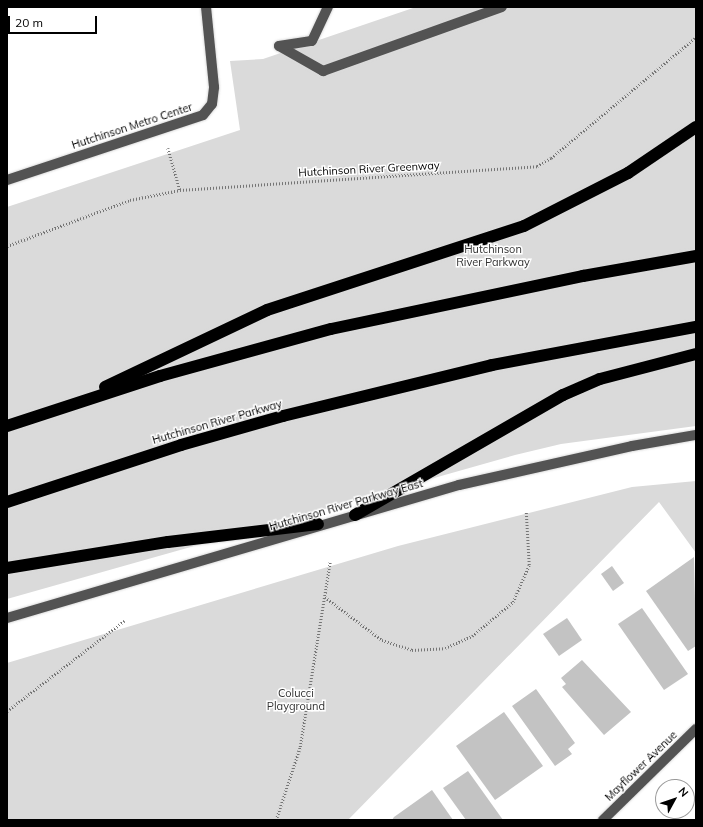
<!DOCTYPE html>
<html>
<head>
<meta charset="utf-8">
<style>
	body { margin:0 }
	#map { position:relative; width:703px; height:827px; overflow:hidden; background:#fff; font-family:Mulish,sans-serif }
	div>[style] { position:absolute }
	.green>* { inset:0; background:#dadada }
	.building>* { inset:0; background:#c3c3c3 }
	.path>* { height:2.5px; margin-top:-1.25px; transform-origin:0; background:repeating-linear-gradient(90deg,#757575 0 1px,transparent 0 3px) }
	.roads { filter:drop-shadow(0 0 1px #dbdbdb) drop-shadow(0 0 1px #dbdbdb) }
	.minor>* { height:10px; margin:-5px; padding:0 5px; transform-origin:5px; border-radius:5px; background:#535353 }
	.highway>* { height:12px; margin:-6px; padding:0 6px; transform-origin:6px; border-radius:6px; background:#000 }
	span { translate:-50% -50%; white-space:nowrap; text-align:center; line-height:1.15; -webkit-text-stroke:3px #fff; paint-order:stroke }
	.street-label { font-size:11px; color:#000 }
	.park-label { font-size:11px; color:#313131 }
	.frame { position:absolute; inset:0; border:8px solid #000; pointer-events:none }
	.north { position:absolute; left:655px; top:779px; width:40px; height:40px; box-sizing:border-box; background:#fff; border:1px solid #999; border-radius:50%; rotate:50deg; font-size:11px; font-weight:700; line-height:16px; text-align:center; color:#000 }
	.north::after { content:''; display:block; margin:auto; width:14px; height:18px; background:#000; clip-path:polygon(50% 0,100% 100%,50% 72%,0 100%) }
	.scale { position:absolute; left:8px; top:16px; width:89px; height:18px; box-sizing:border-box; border:2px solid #000; border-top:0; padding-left:5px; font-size:12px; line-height:14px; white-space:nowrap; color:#000; -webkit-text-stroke:3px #fff; paint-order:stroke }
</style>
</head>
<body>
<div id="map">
	<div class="green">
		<div style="clip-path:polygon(416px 7px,696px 7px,696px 426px,561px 444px,515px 455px,7px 599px,7px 207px,240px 130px,230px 61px,263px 59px)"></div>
		<div style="clip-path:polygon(696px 481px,696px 553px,659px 502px,348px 820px,7px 820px,7px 663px,398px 546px,632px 487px)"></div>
	</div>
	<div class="building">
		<div style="clip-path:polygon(694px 557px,696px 646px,688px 651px,646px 591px)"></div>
		<div style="clip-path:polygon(612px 566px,624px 583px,613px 591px,601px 574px)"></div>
		<div style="clip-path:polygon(642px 608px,688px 674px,664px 690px,618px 624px)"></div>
		<div style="clip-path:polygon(567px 618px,582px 640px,559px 656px,543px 634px)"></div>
		<div style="clip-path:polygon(582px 660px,631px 712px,604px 735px,562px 687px,566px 684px,561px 678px)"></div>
		<div style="clip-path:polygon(536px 689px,575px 743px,568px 749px,572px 754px,555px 766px,512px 706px)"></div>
		<div style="clip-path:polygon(504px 712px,543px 766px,495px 800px,456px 746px)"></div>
		<div style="clip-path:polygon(468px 771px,503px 820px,466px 820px,443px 788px)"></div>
		<div style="clip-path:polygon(432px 790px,453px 820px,392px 820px,394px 817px)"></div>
	</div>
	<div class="path">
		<div style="left:168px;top:148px;width:44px;rotate:74.1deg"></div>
		<div style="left:7px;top:246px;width:131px;rotate:-20.5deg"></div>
		<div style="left:130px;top:200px;width:51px;rotate:-11.3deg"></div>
		<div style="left:180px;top:190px;width:358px;rotate:-3.8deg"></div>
		<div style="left:537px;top:166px;width:16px;rotate:-30deg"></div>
		<div style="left:551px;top:158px;width:189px;rotate:-39.8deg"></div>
		<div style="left:325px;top:597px;width:71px;rotate:37deg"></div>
		<div style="left:382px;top:640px;width:32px;rotate:18deg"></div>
		<div style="left:412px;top:650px;width:33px;rotate:-3deg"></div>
		<div style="left:445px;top:648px;width:30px;rotate:-24deg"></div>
		<div style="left:472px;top:636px;width:53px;rotate:-39.7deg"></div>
		<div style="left:513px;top:602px;width:40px;rotate:-66.6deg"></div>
		<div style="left:529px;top:565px;width:54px;rotate:-93.2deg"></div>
		<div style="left:7px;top:711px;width:148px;rotate:-37.6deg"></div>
		<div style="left:276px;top:820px;width:77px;rotate:-71.8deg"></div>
		<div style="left:300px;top:747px;width:188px;rotate:-80.8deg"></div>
	</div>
	<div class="roads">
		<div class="minor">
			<div style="left:279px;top:46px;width:51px;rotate:29.6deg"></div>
			<div style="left:323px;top:71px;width:190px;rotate:-19.7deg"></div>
			<div style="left:279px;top:46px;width:33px;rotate:-9deg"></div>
			<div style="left:312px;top:41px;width:38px;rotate:-65deg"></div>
			<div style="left:7px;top:180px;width:206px;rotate:-18.3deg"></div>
			<div style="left:203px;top:115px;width:14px;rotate:-51deg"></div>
			<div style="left:212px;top:104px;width:17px;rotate:-83deg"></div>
			<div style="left:214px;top:87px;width:80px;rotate:-95.7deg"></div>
			<div style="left:7px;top:618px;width:471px;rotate:-16.4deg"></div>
			<div style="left:459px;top:485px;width:177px;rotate:-12.7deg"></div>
			<div style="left:632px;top:446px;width:65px;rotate:-9.8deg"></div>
			<div style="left:603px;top:820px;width:130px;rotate:-44.4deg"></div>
		</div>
		<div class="highway">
			<div style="left:105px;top:387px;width:179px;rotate:-25.4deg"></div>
			<div style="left:267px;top:310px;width:270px;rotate:-18.1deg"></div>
			<div style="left:524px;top:226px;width:117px;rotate:-27deg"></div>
			<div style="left:628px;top:173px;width:82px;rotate:-34.1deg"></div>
			<div style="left:7px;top:426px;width:161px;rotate:-18.1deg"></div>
			<div style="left:160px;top:376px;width:177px;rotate:-15.4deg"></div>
			<div style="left:331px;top:329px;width:258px;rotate:-11.9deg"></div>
			<div style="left:583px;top:276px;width:115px;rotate:-10deg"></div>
			<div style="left:7px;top:502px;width:183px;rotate:-18.1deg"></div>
			<div style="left:181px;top:445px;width:106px;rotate:-15.9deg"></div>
			<div style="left:283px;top:416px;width:215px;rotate:-13.7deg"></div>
			<div style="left:492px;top:365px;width:208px;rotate:-10.6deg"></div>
			<div style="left:355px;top:515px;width:240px;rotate:-30deg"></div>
			<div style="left:563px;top:395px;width:40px;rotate:-23.4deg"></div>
			<div style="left:600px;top:379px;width:99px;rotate:-14.6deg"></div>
			<div style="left:7px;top:568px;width:163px;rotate:-9.2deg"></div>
			<div style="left:168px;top:542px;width:151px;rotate:-6.8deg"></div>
		</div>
	</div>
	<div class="street-label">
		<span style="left:132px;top:126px;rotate:-18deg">Hutchinson Metro Center</span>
		<span style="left:369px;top:169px;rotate:-3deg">Hutchinson River Greenway</span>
		<span style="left:217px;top:422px;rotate:-16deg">Hutchinson River Parkway</span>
		<span style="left:346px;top:505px;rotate:-16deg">Hutchinson River Parkway East</span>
		<span style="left:641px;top:766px;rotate:-44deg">Mayflower Avenue</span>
	</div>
	<div class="park-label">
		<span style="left:493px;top:256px">Hutchinson<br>River Parkway</span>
		<span style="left:296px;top:700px">Colucci<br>Playground</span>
	</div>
	<div class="frame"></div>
	<div class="north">N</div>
	<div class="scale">20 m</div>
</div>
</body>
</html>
